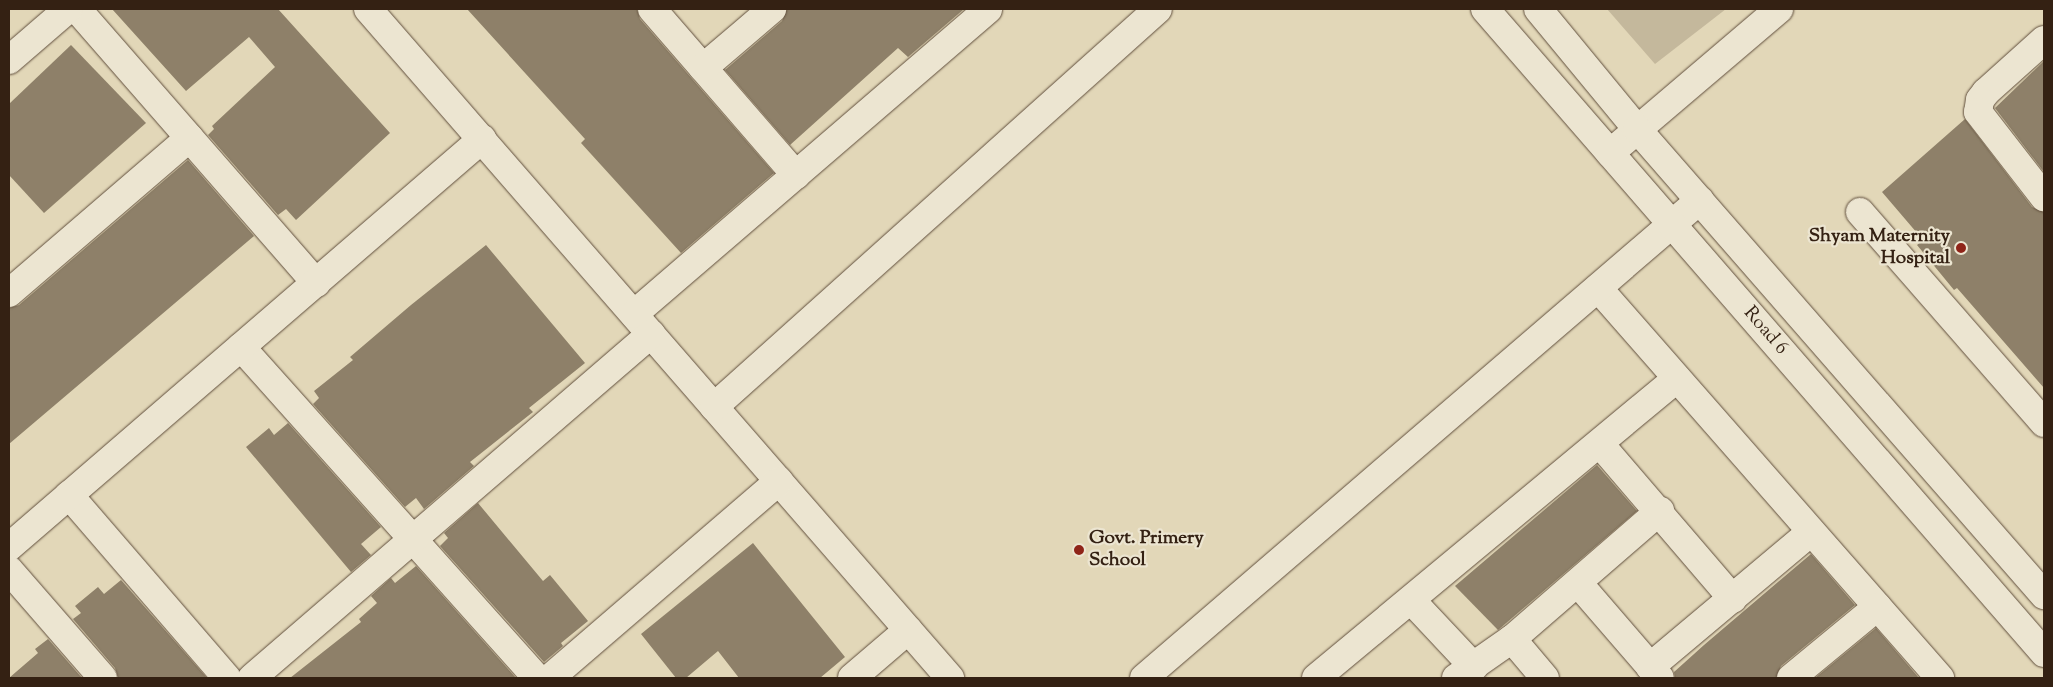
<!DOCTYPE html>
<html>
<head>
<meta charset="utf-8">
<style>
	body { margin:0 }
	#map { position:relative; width:2053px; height:687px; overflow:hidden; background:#e2d7b8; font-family:"Sorts Mill Goudy",serif }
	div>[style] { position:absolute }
	.green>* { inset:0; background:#c4b89c }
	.building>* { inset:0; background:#8e8069 }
	.roads { filter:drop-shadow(0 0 1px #604e3c) drop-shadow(0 0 1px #604e3c) }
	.street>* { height:28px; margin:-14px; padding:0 14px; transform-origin:14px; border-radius:14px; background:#ece5d1 }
	.secondary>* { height:28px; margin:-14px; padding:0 14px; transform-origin:14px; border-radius:14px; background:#ece5d1 }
	.dots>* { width:14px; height:14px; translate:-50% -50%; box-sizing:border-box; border:2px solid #ece5d1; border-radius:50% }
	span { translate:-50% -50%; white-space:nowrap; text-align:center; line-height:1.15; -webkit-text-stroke:4.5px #ece5d1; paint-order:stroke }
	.poi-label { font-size:19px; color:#342113; font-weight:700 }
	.right { translate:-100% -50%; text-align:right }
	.left { translate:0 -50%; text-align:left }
	.street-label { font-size:19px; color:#342113 }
	.frame { position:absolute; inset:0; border:10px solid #342113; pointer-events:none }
</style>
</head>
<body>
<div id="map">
	<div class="green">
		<div style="clip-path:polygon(1607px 9px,1726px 9px,1655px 64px)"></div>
	</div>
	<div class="building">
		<div style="clip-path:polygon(112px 9px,278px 9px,390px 133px,296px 220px,286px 209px,278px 215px,208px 135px,214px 129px,212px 126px,275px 67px,249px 37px,186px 91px)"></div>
		<div style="clip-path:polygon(467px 9px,637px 9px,640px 19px,774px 173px,681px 253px,581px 143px,585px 139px)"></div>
		<div style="clip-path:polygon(787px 9px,964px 9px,908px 57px,898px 48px,790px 145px,725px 70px,782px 21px)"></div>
		<div style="clip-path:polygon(71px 45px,146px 123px,44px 213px,9px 175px,9px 104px)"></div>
		<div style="clip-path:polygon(2044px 61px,2044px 172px,1995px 108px)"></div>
		<div style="clip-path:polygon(1965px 119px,2032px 207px,2044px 212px,2044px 388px,1957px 288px,1954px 290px,1917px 245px,1923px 240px,1882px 192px)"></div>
		<div style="clip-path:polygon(188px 160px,254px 236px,9px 444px,9px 308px,19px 305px)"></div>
		<div style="clip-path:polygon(486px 245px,585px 363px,529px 408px,533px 412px,470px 462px,474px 466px,424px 509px,416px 498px,405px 507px,313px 404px,319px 398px,314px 391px,353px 360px,350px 357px,411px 305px)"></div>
		<div style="clip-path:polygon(288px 423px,381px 527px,361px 544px,371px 555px,351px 572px,246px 447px,269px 428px,274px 435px)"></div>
		<div style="clip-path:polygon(1597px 465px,1637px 511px,1498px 630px,1455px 586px)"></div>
		<div style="clip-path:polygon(478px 503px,543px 581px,550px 575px,588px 621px,561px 643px,563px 646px,544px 662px,440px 546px,448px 538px,444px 533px)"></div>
		<div style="clip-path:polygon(753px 543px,845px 657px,820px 678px,739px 678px,718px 651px,686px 678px,676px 678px,641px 634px)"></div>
		<div style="clip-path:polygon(1811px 554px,1855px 605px,1781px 666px,1776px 678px,1675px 678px,1674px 672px,1704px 645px)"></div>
		<div style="clip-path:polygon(416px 566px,516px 678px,290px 678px,361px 622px,359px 619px,377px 603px,371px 596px,391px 578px,395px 583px)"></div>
		<div style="clip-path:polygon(121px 580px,207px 678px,118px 678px,115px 668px,73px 619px,81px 613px,75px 606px,98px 587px,104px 594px)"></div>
		<div style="clip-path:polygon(1876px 628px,1919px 678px,1815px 678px)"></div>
		<div style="clip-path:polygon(48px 639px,82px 678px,9px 678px,38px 653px,35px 649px)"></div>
	</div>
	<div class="roads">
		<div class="street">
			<div style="left:77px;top:9px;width:364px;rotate:48.9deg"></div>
			<div style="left:368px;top:9px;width:887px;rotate:48.98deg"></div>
			<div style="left:652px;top:9px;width:220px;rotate:49.1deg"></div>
			<div style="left:2044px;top:40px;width:78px;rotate:138.1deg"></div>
			<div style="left:1986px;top:92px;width:10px;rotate:127deg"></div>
			<div style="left:1980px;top:100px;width:12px;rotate:99deg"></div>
			<div style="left:1978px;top:112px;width:108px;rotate:52.2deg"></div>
			<div style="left:9px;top:60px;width:78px;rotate:-40.8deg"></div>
			<div style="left:703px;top:68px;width:91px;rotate:-40.5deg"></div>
			<div style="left:1610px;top:153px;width:222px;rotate:-40.4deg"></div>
			<div style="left:1860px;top:212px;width:280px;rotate:48.9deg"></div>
			<div style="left:1598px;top:288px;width:519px;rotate:48.75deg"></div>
			<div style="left:9px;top:293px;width:238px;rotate:-40.7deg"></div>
			<div style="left:634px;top:314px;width:467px;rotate:-40.7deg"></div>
			<div style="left:241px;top:347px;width:444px;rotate:48.2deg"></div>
			<div style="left:714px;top:407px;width:596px;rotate:-41.87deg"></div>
			<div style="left:1600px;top:444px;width:204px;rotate:49.4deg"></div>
			<div style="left:69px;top:495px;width:242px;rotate:49.2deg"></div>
			<div style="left:9px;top:547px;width:625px;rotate:-40.78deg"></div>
			<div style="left:9px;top:570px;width:143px;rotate:49deg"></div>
			<div style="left:1578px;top:583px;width:125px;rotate:49.2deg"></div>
			<div style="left:1411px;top:600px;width:92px;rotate:46.8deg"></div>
			<div style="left:1512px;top:639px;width:51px;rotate:49.8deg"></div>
			<div style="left:1650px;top:667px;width:210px;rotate:-40deg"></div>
			<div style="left:252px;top:678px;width:527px;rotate:-40.77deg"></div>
			<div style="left:550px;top:678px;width:302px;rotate:-40.7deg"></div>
			<div style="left:852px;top:678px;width:74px;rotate:-40.6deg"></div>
			<div style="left:1144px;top:678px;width:733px;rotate:-40.69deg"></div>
			<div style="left:1316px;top:678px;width:469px;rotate:-39.7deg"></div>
			<div style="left:1456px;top:678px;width:68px;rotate:-34.9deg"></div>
			<div style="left:1512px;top:639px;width:196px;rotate:-40.9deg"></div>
			<div style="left:1791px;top:678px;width:112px;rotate:-39.5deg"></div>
		</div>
		<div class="secondary">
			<div style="left:1485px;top:9px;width:853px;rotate:49.04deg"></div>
			<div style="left:1538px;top:9px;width:156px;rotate:50.5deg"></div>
			<div style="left:1637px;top:129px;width:619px;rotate:48.87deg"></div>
		</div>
	</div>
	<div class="dots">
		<div style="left:1961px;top:248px;background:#8f2418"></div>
		<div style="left:1079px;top:550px;background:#8f2418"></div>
	</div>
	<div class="poi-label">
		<span class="right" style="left:1950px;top:248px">Shyam Maternity<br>Hospital</span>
		<span class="left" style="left:1089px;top:550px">Govt. Primery<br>School</span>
	</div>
	<div class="street-label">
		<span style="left:1765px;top:331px;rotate:49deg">Road 6</span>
	</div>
	<div class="frame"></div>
</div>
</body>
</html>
